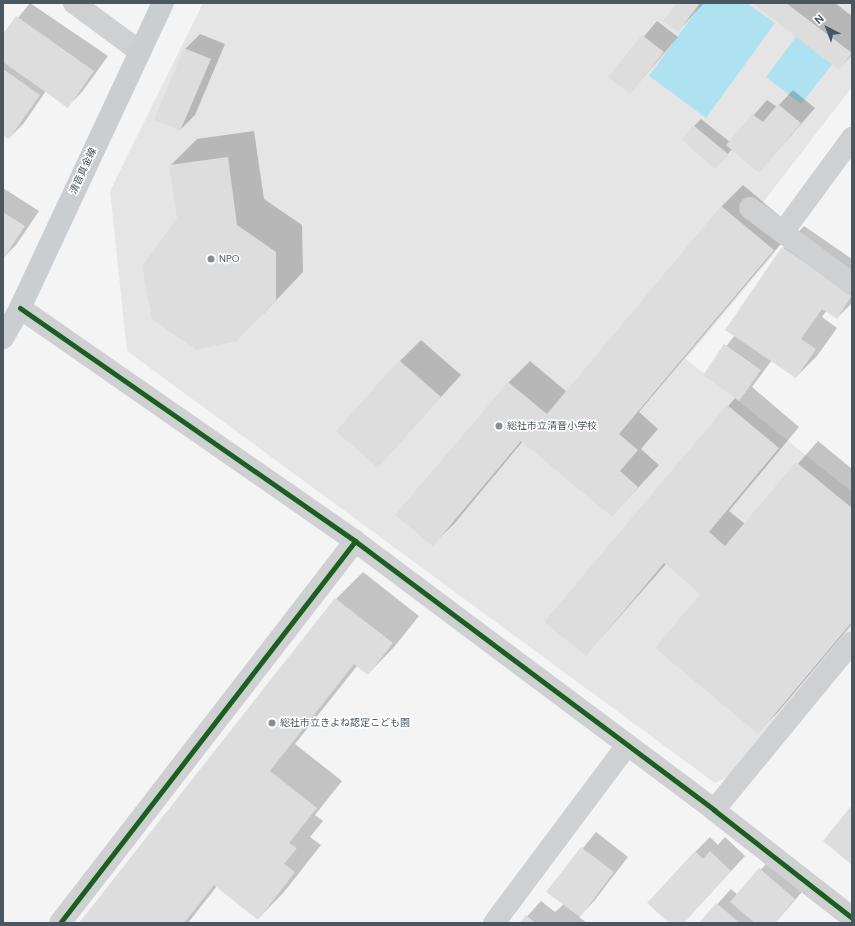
<!DOCTYPE html>
<html>
<head>
<meta charset="utf-8">
<style>
	body { margin:0 }
	#map { position:relative; width:855px; height:926px; overflow:hidden; background:#f4f4f4; font-family:"DM Sans","Noto Sans JP",sans-serif }
	div>[style] { position:absolute }
	.education>* { inset:0; background:#e6e5e6 }
	.water>* { inset:0; background:#aee2f0 }
	.shadow>* { inset:0; background:#0003 }
	.building>* { inset:0; background:#ddddde }
	.minor>* { height:22px; margin:-11px; padding:0 11px; transform-origin:11px; border-radius:11px; background:#ced0d2 }
	.major>* { height:22px; margin:-11px; padding:0 11px; transform-origin:11px; border-radius:11px; background:#caced1 }
	.cycleway>* { height:5px; margin:-2.5px; padding:0 2.5px; transform-origin:2.5px; border-radius:2.5px; background:#1b5e20 }
	.dots>* { width:11px; height:11px; translate:-50% -50%; box-sizing:border-box; border:2px solid #fff; border-radius:50% }
	span { translate:-50% -50%; white-space:nowrap; text-align:center; line-height:1.15; -webkit-text-stroke:3px #fff; paint-order:stroke }
	.street-label { font-size:10px; color:#4a5661 }
	.poi-label { font-size:10px; color:#4a5661 }
	.left { translate:0 -50%; text-align:left }
	.frame { position:absolute; inset:0; border:4px solid #4a5661; pointer-events:none }
	.north { position:absolute; left:807px; top:8px; width:40px; height:40px; -webkit-text-stroke:3px #fff; paint-order:stroke; rotate:318deg; font-size:11px; font-weight:700; line-height:16px; text-align:center; color:#4a5661 }
	.north::after { content:''; display:block; margin:auto; width:14px; height:18px; background:#4a5661; clip-path:polygon(50% 0,100% 100%,50% 72%,0 100%) }
</style>
</head>
<body>
<div id="map">
	<div class="education">
		<div style="clip-path:polygon(203px 3px,852px 3px,852px 87px,751px 218px,782px 244px,686px 359px,852px 492px,852px 627px,729px 776px,715px 783px,127px 351px,110px 191px)"></div>
	</div>
	<div class="water">
		<div style="clip-path:polygon(702px 3px,747px 3px,775px 23px,706px 118px,649px 76px)"></div>
		<div style="clip-path:polygon(801px 30px,837px 58px,801px 104px,766px 77px)"></div>
	</div>
	<div class="shadow">
		<div style="clip-path:polygon(30px 3px,108px 56px,82px 92px,68px 106px,46px 91px,24px 123px,9px 138px,3px 134px,3px 36px)"></div>
		<div style="clip-path:polygon(678px 3px,704px 3px,678px 31px)"></div>
		<div style="clip-path:polygon(753px 3px,835px 3px,852px 16px,852px 55px,839px 69px)"></div>
		<div style="clip-path:polygon(657px 21px,678px 37px,630px 93px,610px 77px)"></div>
		<div style="clip-path:polygon(200px 34px,225px 44px,195px 115px,180px 130px,185px 49px)"></div>
		<div style="clip-path:polygon(793px 90px,815px 108px,759px 172px,732px 149px,723px 160px,694px 126px,701px 119px,730px 142px,767px 100px,777px 107px)"></div>
		<div style="clip-path:polygon(254px 131px,264px 199px,302px 225px,303px 272px,264px 313px,178px 218px,170px 166px,197px 139px)"></div>
		<div style="clip-path:polygon(743px 185px,794px 228px,639px 412px,658px 429px,641px 449px,659px 465px,612px 516px,523px 441px,454px 524px,432px 545px,397px 515px,509px 382px,530px 361px,567px 392px,722px 206px)"></div>
		<div style="clip-path:polygon(3px 188px,39px 211px,16px 245px,3px 258px)"></div>
		<div style="clip-path:polygon(804px 226px,852px 259px,852px 303px,837px 318px,827px 310px,822px 317px,837px 328px,817px 356px,796px 377px,772px 360px,752px 387px,799px 427px,729px 511px,745px 524px,818px 441px,852px 469px,852px 624px,779px 711px,758px 732px,702px 594px,666px 564px,586px 655px,546px 621px,736px 397px,704px 375px,735px 335px,727px 329px,783px 248px)"></div>
		<div style="clip-path:polygon(421px 340px,461px 375px,378px 466px,400px 361px)"></div>
		<div style="clip-path:polygon(363px 572px,419px 616px,394px 647px,368px 674px,357px 666px,295px 744px,342px 781px,315px 815px,323px 821px,310px 837px,321px 845px,284px 892px,258px 919px,217px 886px,188px 923px,80px 923px,336px 599px)"></div>
		<div style="clip-path:polygon(596px 832px,628px 857px,594px 901px,579px 917px,587px 923px,521px 923px,541px 901px,555px 912px,564px 904px,548px 891px)"></div>
		<div style="clip-path:polygon(710px 837px,718px 845px,725px 837px,745px 856px,683px 923px,670px 923px,695px 852px)"></div>
		<div style="clip-path:polygon(775px 854px,809px 884px,775px 923px,700px 923px,731px 889px,738px 895px)"></div>
	</div>
	<div class="building">
		<div style="clip-path:polygon(677px 3px,700px 3px,678px 32px,663px 21px)"></div>
		<div style="clip-path:polygon(752px 3px,786px 3px,852px 53px,839px 70px)"></div>
		<div style="clip-path:polygon(16px 16px,94px 71px,68px 108px,3px 62px,3px 34px)"></div>
		<div style="clip-path:polygon(642px 35px,664px 52px,630px 94px,608px 77px)"></div>
		<div style="clip-path:polygon(184px 48px,211px 59px,180px 131px,154px 120px)"></div>
		<div style="clip-path:polygon(3px 69px,40px 95px,9px 139px,3px 135px)"></div>
		<div style="clip-path:polygon(778px 104px,801px 123px,759px 173px,726px 145px,752px 114px,763px 122px)"></div>
		<div style="clip-path:polygon(693px 125px,728px 154px,715px 169px,682px 140px)"></div>
		<div style="clip-path:polygon(228px 157px,237px 225px,276px 252px,276px 300px,237px 341px,196px 350px,152px 319px,142px 266px,177px 218px,169px 165px)"></div>
		<div style="clip-path:polygon(721px 206px,774px 250px,619px 434px,638px 450px,620px 471px,638px 487px,612px 517px,521px 441px,433px 546px,395px 515px,508px 382px,547px 414px)"></div>
		<div style="clip-path:polygon(3px 212px,25px 226px,3px 259px)"></div>
		<div style="clip-path:polygon(782px 247px,852px 295px,837px 319px,822px 309px,801px 339px,816px 349px,796px 378px,725px 330px)"></div>
		<div style="clip-path:polygon(724px 344px,761px 370px,739px 401px,703px 375px)"></div>
		<div style="clip-path:polygon(399px 360px,441px 397px,378px 468px,336px 431px)"></div>
		<div style="clip-path:polygon(727px 405px,779px 448px,709px 532px,725px 546px,796px 462px,852px 508px,852px 622px,758px 734px,655px 648px,700px 594px,664px 563px,586px 656px,544px 622px)"></div>
		<div style="clip-path:polygon(335px 598px,393px 643px,368px 675px,354px 664px,270px 771px,317px 808px,289px 843px,297px 848px,284px 864px,295px 872px,258px 920px,214px 885px,184px 923px,79px 923px)"></div>
		<div style="clip-path:polygon(852px 805px,852px 865px,823px 841px)"></div>
		<div style="clip-path:polygon(581px 847px,614px 872px,580px 917px,546px 892px)"></div>
		<div style="clip-path:polygon(695px 851px,703px 859px,710px 851px,731px 871px,684px 923px,669px 923px,647px 903px)"></div>
		<div style="clip-path:polygon(759px 868px,795px 899px,775px 923px,755px 923px,730px 902px)"></div>
		<div style="clip-path:polygon(716px 903px,740px 923px,699px 923px)"></div>
		<div style="clip-path:polygon(526px 915px,535px 923px,520px 923px)"></div>
	</div>
	<div class="minor">
		<div style="left:74px;top:3px;width:81px;rotate:36.4deg"></div>
		<div style="left:750px;top:208px;width:127px;rotate:36.7deg"></div>
		<div style="left:783px;top:232px;width:117px;rotate:-53.7deg"></div>
		<div style="left:20px;top:308px;width:408px;rotate:34.8deg"></div>
		<div style="left:355px;top:541px;width:449px;rotate:36.8deg"></div>
		<div style="left:714px;top:810px;width:175px;rotate:38deg"></div>
		<div style="left:714px;top:810px;width:217px;rotate:-50.6deg"></div>
		<div style="left:60px;top:923px;width:483px;rotate:-52.3deg"></div>
		<div style="left:494px;top:923px;width:222px;rotate:-53.2deg"></div>
	</div>
	<div class="major">
		<div style="left:3px;top:338px;width:34px;rotate:-60deg"></div>
		<div style="left:20px;top:308px;width:337px;rotate:-64.9deg"></div>
	</div>
	<div class="cycleway">
		<div style="left:20px;top:308px;width:408px;rotate:34.8deg"></div>
		<div style="left:355px;top:541px;width:449px;rotate:36.8deg"></div>
		<div style="left:714px;top:810px;width:175px;rotate:38deg"></div>
		<div style="left:60px;top:923px;width:483px;rotate:-52.3deg"></div>
	</div>
	<div class="dots">
		<div style="left:211px;top:259px;background:#868d94"></div>
		<div style="left:499px;top:426px;background:#868d94"></div>
		<div style="left:272px;top:723px;background:#868d94"></div>
	</div>
	<div class="street-label">
		<span style="left:83px;top:171px;rotate:-65deg">清音真金線</span>
	</div>
	<div class="poi-label">
		<span class="left" style="left:219px;top:259px">NPO</span>
		<span class="left" style="left:507px;top:426px">総社市立清音小学校</span>
		<span class="left" style="left:280px;top:723px">総社市立きよね認定こども園</span>
	</div>
	<div class="frame"></div>
	<div class="north">N</div>
</div>
</body>
</html>
